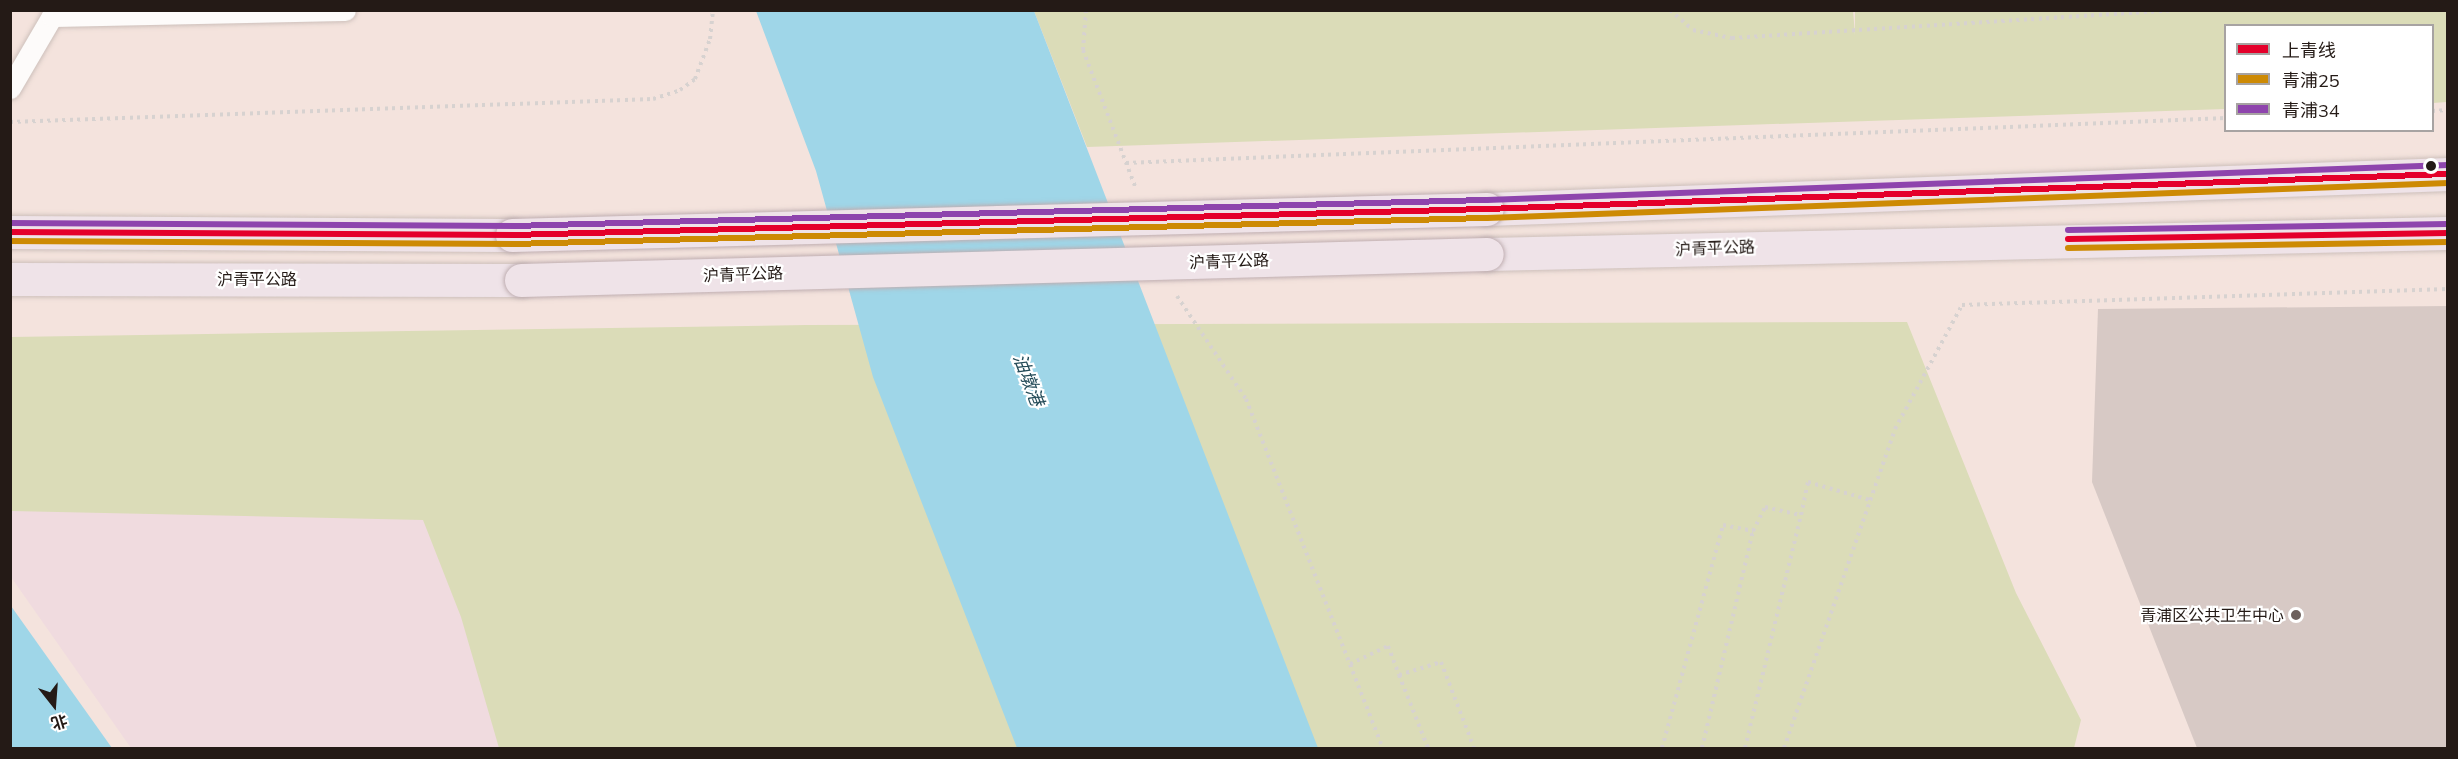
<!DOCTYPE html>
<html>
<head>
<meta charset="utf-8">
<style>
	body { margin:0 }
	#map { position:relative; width:2458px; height:759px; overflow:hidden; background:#f4e3dd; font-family:Mulish,"Noto Sans SC",sans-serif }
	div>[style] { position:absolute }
	.industrial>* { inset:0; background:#f0dbdf }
	.green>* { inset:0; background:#dbdcb8 }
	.water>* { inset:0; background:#9fd6e8 }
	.building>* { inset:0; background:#d7c9c5 }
	.path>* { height:4px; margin-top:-2px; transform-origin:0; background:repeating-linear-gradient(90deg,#d7d2d0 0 3px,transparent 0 7.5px) }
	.roads { filter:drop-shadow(0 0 2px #cdc0bb) drop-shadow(0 0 2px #cdc0bb) }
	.lane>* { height:21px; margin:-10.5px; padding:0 10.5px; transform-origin:10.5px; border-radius:10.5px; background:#fdfbfa }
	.highway>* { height:33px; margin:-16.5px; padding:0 16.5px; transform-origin:16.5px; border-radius:16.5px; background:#efe3e8 }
	.bridges { filter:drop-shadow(0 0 2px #bfaeb1) drop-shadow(0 0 2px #bfaeb1) }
	.highway-bridge>* { height:33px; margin:-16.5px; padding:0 16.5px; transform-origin:16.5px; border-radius:16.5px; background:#efe3e8 }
	.bus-1>* { height:6px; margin:-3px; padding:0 3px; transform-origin:3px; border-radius:3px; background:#e4002b }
	.bus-2>* { height:6px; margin:-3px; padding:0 3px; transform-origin:3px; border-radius:3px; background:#cd8a04 }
	.bus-3>* { height:6px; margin:-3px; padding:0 3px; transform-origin:3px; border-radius:3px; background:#8e44ad }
	.dots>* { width:16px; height:16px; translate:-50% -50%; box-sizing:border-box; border:3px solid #fff; border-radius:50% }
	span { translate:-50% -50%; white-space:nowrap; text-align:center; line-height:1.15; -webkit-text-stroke:4.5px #fff; paint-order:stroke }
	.street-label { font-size:16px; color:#241a16 }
	.poi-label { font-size:16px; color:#241a16 }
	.right { translate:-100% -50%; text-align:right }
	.water-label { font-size:18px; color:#244b58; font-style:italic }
	.frame { position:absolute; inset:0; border:12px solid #241a16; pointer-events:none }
	.legend { position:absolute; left:2224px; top:24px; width:210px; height:108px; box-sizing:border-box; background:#fff; border:2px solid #a7a3a2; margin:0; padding:8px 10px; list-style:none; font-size:18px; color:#241a16 }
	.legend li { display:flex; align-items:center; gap:12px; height:30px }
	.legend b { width:30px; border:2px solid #a7a3a2 }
	.north { position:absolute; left:24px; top:675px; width:60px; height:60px; -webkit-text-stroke:4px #fff; paint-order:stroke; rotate:163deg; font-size:16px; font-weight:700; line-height:24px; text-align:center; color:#241a16 }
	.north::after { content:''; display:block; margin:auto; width:21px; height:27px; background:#241a16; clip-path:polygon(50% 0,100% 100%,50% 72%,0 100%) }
</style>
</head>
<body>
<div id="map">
	<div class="industrial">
		<div style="clip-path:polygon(10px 372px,225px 381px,1017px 748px,131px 748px,11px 577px)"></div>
	</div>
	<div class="green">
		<div style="clip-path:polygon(1853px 10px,1855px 35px,1855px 10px,2447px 11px,2447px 102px,2433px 103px,2432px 26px,2226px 26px,2225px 109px,1087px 147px,1034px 11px)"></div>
		<div style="clip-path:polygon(1907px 322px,2016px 593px,2081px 720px,2074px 748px,499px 748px,461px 617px,423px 520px,11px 511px,11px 337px,806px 325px)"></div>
	</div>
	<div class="water">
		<div style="clip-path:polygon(756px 11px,1034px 11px,1318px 748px,1017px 748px,873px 377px,816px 171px)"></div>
		<div style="clip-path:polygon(11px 606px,112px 748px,11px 748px)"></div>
	</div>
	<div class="building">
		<div style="clip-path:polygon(2448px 306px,2448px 748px,2197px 748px,2092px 482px,2098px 309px)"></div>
	</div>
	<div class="path">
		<div style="left:1086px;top:10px;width:40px;rotate:94.3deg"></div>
		<div style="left:1083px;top:50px;width:146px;rotate:69.1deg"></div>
		<div style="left:1670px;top:10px;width:30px;rotate:41deg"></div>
		<div style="left:1693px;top:30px;width:40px;rotate:12deg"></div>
		<div style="left:1732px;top:38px;width:442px;rotate:-3.6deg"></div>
		<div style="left:2432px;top:111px;width:16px;rotate:-4deg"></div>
		<div style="left:10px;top:122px;width:643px;rotate:-2.05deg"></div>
		<div style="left:653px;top:99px;width:28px;rotate:-18deg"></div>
		<div style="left:680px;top:90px;width:19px;rotate:-36deg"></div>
		<div style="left:695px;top:79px;width:43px;rotate:-69.4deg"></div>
		<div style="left:710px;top:39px;width:29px;rotate:-84deg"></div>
		<div style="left:1126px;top:163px;width:1101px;rotate:-2.34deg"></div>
		<div style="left:1177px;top:296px;width:124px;rotate:56.2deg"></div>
		<div style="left:1246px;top:399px;width:375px;rotate:68.6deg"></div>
		<div style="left:1350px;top:664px;width:42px;rotate:-25.3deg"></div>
		<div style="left:1388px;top:646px;width:31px;rotate:69deg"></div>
		<div style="left:1399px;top:675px;width:44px;rotate:-17.2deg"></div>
		<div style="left:1441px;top:662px;width:92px;rotate:69deg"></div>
		<div style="left:1399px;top:675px;width:79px;rotate:68.3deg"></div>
		<div style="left:1662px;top:748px;width:231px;rotate:-74.7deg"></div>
		<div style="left:1723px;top:525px;width:31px;rotate:11deg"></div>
		<div style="left:1753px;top:531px;width:27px;rotate:-63deg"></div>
		<div style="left:1765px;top:507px;width:37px;rotate:13deg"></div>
		<div style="left:1801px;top:515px;width:34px;rotate:-78deg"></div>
		<div style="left:1808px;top:482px;width:65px;rotate:16.2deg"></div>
		<div style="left:1702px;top:748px;width:223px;rotate:-76.8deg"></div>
		<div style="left:1745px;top:748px;width:240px;rotate:-76.5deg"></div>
		<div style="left:1784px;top:748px;width:338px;rotate:-70.8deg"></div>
		<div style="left:1895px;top:429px;width:141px;rotate:-61.6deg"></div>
		<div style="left:1962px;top:305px;width:486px;rotate:-1.9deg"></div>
	</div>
	<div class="roads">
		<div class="lane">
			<div style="left:10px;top:88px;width:83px;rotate:-59.7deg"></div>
			<div style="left:52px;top:16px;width:293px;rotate:-1.2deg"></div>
		</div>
		<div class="highway">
			<div style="left:1487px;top:209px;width:962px;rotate:-2.09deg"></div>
			<div style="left:10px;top:232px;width:502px;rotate:0.34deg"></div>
			<div style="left:1487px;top:254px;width:961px;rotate:-1.25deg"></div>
			<div style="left:10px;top:279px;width:511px;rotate:0.11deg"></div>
		</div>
	</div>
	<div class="bridges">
		<div class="highway-bridge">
			<div style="left:512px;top:235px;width:975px;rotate:-1.53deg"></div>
			<div style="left:521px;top:280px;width:966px;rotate:-1.54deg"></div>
		</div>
	</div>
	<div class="bus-1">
		<div style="left:10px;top:232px;width:502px;rotate:0.34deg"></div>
		<div style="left:512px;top:235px;width:975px;rotate:-1.53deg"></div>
		<div style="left:1487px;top:209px;width:962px;rotate:-2.09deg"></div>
		<div style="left:2068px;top:239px;width:380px;rotate:-0.9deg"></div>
	</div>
	<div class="bus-2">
		<div style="left:10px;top:241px;width:502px;rotate:0.34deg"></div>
		<div style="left:512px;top:244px;width:975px;rotate:-1.53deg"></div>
		<div style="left:1487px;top:218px;width:962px;rotate:-2.09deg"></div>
		<div style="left:2068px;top:248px;width:380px;rotate:-0.9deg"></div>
	</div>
	<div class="bus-3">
		<div style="left:10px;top:223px;width:502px;rotate:0.34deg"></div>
		<div style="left:512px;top:226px;width:975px;rotate:-1.53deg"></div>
		<div style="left:1487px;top:200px;width:962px;rotate:-2.09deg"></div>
		<div style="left:2068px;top:230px;width:380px;rotate:-0.9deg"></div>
	</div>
	<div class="dots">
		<div style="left:2431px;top:166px;background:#241a16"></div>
		<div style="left:2296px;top:615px;background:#6d605c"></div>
	</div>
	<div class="street-label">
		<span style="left:1715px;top:248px;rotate:-2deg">沪青平公路</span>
		<span style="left:1229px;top:261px;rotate:-2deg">沪青平公路</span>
		<span style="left:743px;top:274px;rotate:-2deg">沪青平公路</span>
		<span style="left:257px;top:279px">沪青平公路</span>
	</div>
	<div class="poi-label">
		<span class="right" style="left:2284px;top:615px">青浦区公共卫生中心</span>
	</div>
	<div class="water-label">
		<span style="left:1028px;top:380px;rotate:69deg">油墩港</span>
	</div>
	<div class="frame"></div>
	<ul class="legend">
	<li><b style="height:8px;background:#e4002b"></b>上青线</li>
	<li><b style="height:8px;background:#cd8a04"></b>青浦25</li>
	<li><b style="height:8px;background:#8e44ad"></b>青浦34</li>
	</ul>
	<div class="north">北</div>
</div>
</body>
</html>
